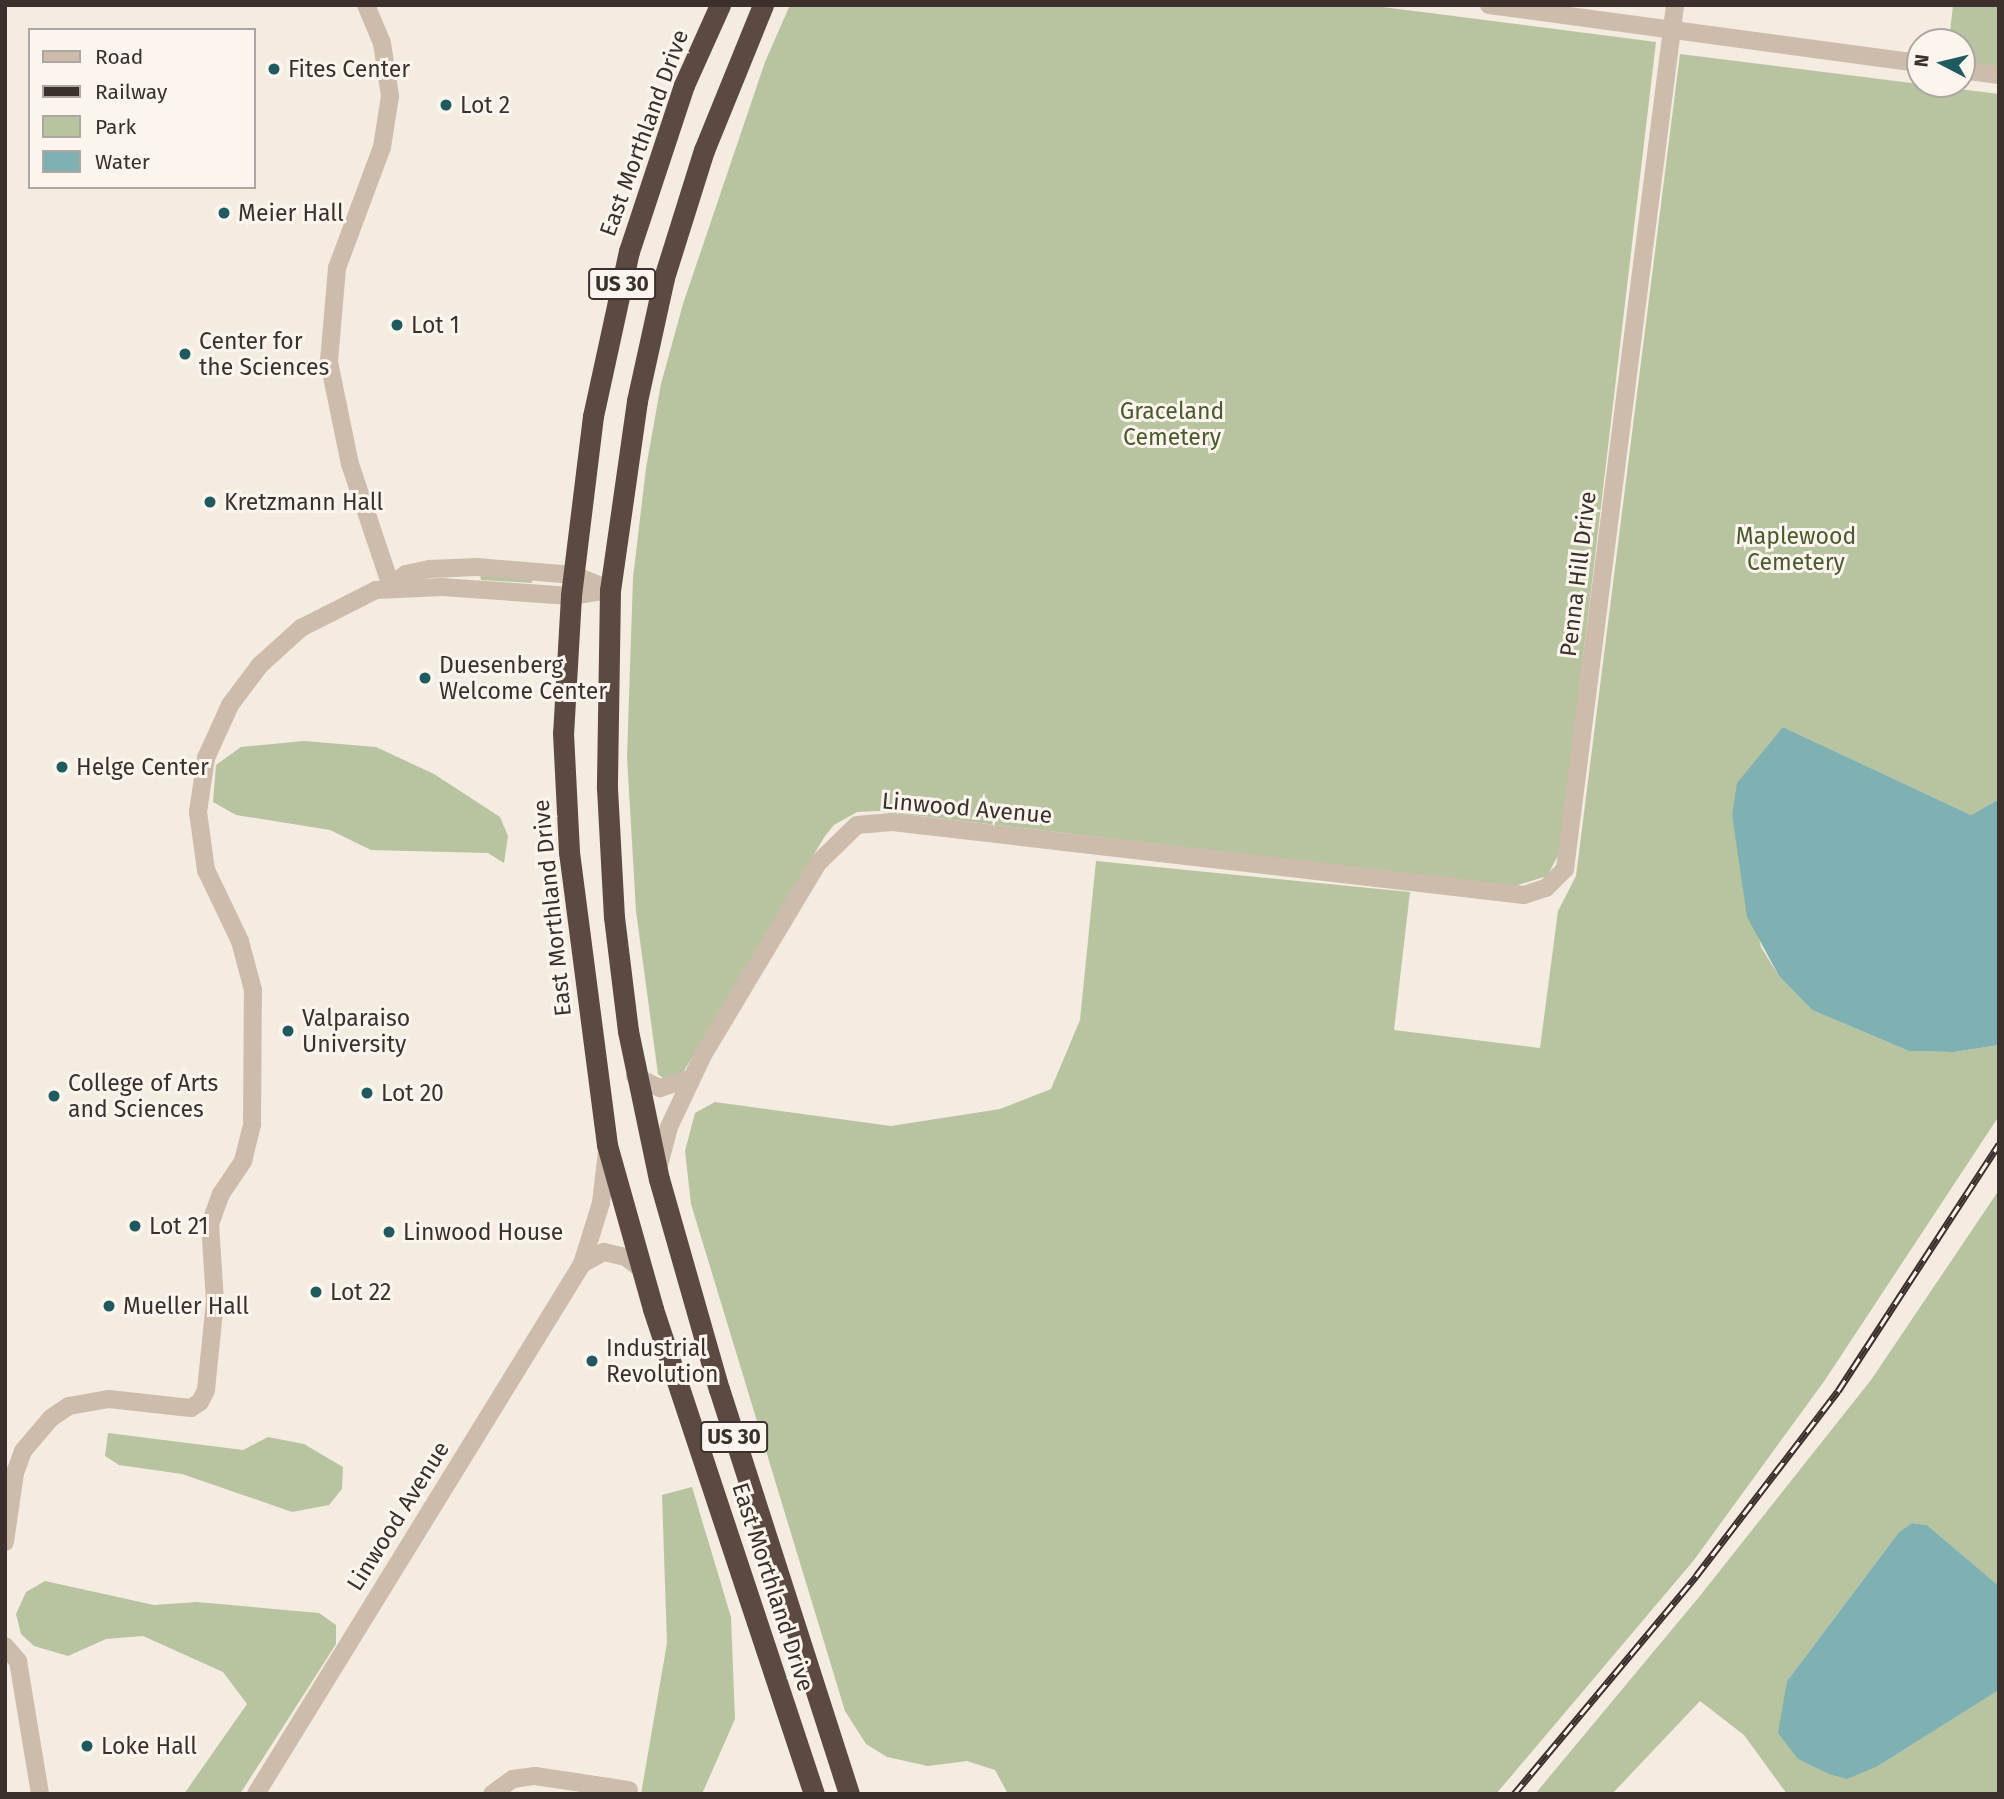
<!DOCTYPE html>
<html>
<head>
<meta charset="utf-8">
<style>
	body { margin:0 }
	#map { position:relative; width:2004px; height:1799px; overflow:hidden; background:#f4ebe1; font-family:"Fira Sans",sans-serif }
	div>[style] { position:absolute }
	.green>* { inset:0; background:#b8c4a0 }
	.water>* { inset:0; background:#7fb0b2 }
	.minor>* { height:18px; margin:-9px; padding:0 9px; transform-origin:9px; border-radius:9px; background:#cdbbac }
	.highway>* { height:21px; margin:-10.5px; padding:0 10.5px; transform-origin:10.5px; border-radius:10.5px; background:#5c4a42 }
	.rail>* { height:7px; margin-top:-3.5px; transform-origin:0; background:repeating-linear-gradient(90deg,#fbf5ee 0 13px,#3b302b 0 26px); box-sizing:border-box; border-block:2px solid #3b302b }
	.dots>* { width:19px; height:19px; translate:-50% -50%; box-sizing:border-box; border:4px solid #fbf5ee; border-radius:50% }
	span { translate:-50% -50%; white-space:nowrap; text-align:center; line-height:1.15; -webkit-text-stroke:6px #fbf5ee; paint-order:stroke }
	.shield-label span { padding:2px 5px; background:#fbf5ee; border:2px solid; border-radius:5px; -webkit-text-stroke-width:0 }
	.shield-label { font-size:21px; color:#3b302b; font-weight:700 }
	.poi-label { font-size:23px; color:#3b302b }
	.left { translate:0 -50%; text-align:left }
	.street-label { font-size:23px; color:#3b302b }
	.park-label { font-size:23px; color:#4a5a2e }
	.frame { position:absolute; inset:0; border:7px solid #3b302b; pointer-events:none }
	.legend { position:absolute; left:28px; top:28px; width:228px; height:161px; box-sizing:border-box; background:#fbf5ee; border:2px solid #aea6a0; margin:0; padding:9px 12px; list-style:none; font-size:21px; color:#3b302b }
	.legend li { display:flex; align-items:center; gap:14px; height:35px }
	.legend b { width:35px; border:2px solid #aea6a0 }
	.north { position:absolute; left:1906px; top:28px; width:70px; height:70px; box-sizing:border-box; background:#fbf5ee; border:2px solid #aea6a0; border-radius:50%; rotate:277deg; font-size:19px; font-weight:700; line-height:28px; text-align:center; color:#3b302b }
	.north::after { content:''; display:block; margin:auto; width:24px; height:32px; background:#1f5a5e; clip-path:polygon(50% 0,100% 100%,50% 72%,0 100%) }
</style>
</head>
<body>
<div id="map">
	<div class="green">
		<div style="clip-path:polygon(790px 5px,1367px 5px,1656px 42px,1560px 852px,1547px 876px,1515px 886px,878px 811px,857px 812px,834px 825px,825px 836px,681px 1076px,665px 1080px,658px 1074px,636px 911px,627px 757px,633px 578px,646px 468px,661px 384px,683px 304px,765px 62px)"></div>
		<div style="clip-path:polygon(1953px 5px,1999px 5px,1999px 68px,1962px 63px,1962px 42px,1949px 42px)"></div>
		<div style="clip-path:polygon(1680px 54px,1999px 94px,1999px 799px,1971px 815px,1783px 727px,1732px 815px,1761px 947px,1779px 976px,1812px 1010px,1909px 1051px,1954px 1052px,1999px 1045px,1999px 1116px,1825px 1380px,1694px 1560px,1496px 1794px,1008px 1794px,995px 1770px,967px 1761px,928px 1766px,887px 1757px,866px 1744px,845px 1711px,691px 1204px,685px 1151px,695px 1113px,715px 1102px,891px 1126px,1000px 1109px,1051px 1089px,1080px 1020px,1096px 861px,1410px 892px,1394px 1030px,1540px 1048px,1558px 911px,1576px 876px)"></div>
		<div style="clip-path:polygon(480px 574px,532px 579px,532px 583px,481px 580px)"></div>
		<div style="clip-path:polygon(304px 741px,376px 747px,434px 774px,500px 817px,508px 836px,504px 863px,488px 853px,371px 850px,330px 830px,236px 815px,213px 802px,216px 765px,241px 747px)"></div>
		<div style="clip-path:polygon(1999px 1190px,1999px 1586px,1927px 1525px,1912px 1523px,1899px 1532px,1787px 1681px,1878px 1766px,1999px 1690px,1999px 1794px,1787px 1794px,1744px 1735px,1700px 1701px,1612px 1794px,1535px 1794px,1699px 1597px,1871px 1380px)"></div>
		<div style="clip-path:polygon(108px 1433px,243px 1450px,268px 1437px,304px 1444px,343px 1467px,342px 1489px,329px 1505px,292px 1512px,182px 1474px,119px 1465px,105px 1456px)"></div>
		<div style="clip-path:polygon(692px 1487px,731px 1617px,735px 1719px,702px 1794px,641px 1794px,667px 1643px,662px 1495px)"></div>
		<div style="clip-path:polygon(45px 1581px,154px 1605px,197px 1602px,319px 1613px,336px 1625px,336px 1644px,240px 1794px,184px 1794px,247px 1704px,223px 1672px,143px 1636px,106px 1639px,68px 1656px,34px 1646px,21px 1634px,16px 1614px,26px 1592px)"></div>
	</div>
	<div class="water">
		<div style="clip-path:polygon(1783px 727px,1971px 815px,1999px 799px,1999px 1045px,1954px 1052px,1909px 1051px,1812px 1010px,1779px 976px,1747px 917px,1732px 815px,1737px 783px)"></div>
		<div style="clip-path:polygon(1912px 1523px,1927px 1525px,1999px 1586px,1999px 1690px,1878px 1766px,1847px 1779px,1829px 1774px,1798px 1759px,1778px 1733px,1787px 1681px,1899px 1532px)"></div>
	</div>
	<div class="minor">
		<div style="left:366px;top:5px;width:41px;rotate:67.2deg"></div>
		<div style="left:382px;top:43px;width:54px;rotate:81.4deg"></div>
		<div style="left:390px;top:96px;width:52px;rotate:98.9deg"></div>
		<div style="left:382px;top:147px;width:129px;rotate:110.4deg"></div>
		<div style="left:337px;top:268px;width:94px;rotate:94.9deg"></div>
		<div style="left:329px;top:362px;width:104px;rotate:78.4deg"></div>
		<div style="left:350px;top:464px;width:129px;rotate:71.4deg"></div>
		<div style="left:1489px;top:5px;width:435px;rotate:7.7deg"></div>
		<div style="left:1962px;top:70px;width:37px;rotate:8deg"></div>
		<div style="left:391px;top:586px;width:19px;rotate:-39deg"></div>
		<div style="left:406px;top:574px;width:25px;rotate:-12deg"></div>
		<div style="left:430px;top:569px;width:47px;rotate:-2.4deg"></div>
		<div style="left:477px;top:567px;width:97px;rotate:4.7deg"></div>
		<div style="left:574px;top:575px;width:37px;rotate:22deg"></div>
		<div style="left:635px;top:1076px;width:28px;rotate:26deg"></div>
		<div style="left:660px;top:1088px;width:30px;rotate:-17deg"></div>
		<div style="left:658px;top:1169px;width:43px;rotate:-75.3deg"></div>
		<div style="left:669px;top:1127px;width:80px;rotate:-64.7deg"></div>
		<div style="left:703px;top:1055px;width:224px;rotate:-59.1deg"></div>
		<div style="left:818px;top:863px;width:54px;rotate:-44.3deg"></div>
		<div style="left:857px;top:825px;width:35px;rotate:-5deg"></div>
		<div style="left:892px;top:822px;width:636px;rotate:6.59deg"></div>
		<div style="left:1524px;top:895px;width:23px;rotate:-18deg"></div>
		<div style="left:1546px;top:888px;width:27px;rotate:-45deg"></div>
		<div style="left:1565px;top:869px;width:871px;rotate:-82.74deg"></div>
		<div style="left:582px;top:1264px;width:25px;rotate:-29deg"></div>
		<div style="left:604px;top:1252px;width:23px;rotate:13deg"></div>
		<div style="left:626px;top:1257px;width:19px;rotate:39deg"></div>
		<div style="left:5px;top:1542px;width:70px;rotate:-81.8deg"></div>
		<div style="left:15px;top:1473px;width:23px;rotate:-70deg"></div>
		<div style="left:23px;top:1451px;width:43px;rotate:-49.7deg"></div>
		<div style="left:51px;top:1418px;width:22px;rotate:-34deg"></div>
		<div style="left:69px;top:1406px;width:41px;rotate:-9.9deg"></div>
		<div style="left:109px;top:1399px;width:82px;rotate:6.3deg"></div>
		<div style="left:191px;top:1408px;width:11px;rotate:-34deg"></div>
		<div style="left:200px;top:1402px;width:13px;rotate:-63deg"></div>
		<div style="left:206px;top:1390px;width:89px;rotate:-84.2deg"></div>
		<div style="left:215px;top:1301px;width:77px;rotate:-93.7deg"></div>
		<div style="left:210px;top:1224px;width:32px;rotate:-70deg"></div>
		<div style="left:221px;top:1194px;width:40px;rotate:-56deg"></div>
		<div style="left:243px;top:1161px;width:38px;rotate:-76deg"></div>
		<div style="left:252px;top:1124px;width:134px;rotate:-89.6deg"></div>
		<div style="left:253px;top:990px;width:51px;rotate:-104.9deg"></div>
		<div style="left:240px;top:941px;width:79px;rotate:-115.6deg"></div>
		<div style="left:206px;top:870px;width:59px;rotate:-97.9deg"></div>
		<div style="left:198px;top:812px;width:55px;rotate:-81.6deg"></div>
		<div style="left:206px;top:758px;width:58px;rotate:-65.6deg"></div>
		<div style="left:230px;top:705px;width:50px;rotate:-53.1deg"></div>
		<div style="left:260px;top:665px;width:55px;rotate:-42.1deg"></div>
		<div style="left:301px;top:628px;width:84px;rotate:-26.9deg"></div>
		<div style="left:376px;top:590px;width:66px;rotate:-2.6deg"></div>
		<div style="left:442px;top:587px;width:129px;rotate:4deg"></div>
		<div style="left:571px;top:596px;width:39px;rotate:-9deg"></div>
		<div style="left:5px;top:1646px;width:20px;rotate:49deg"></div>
		<div style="left:18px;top:1661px;width:135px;rotate:80.6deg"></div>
		<div style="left:256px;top:1794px;width:622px;rotate:-58.4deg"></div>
		<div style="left:582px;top:1264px;width:64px;rotate:-72.7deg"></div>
		<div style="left:601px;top:1203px;width:52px;rotate:-83.4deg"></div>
		<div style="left:492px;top:1794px;width:26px;rotate:-36deg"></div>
		<div style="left:513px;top:1779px;width:22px;rotate:-8deg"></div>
		<div style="left:535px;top:1776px;width:95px;rotate:8.5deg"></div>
	</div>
	<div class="highway">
		<div style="left:720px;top:5px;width:88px;rotate:114.2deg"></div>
		<div style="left:684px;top:85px;width:175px;rotate:108.3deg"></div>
		<div style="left:629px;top:251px;width:169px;rotate:102.3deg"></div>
		<div style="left:593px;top:416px;width:181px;rotate:97deg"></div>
		<div style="left:571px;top:596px;width:137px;rotate:93.3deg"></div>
		<div style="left:563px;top:733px;width:119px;rotate:87.1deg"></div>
		<div style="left:569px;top:852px;width:295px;rotate:82.6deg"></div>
		<div style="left:607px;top:1145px;width:170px;rotate:74.3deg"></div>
		<div style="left:653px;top:1309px;width:511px;rotate:71.64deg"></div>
		<div style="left:763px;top:5px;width:157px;rotate:112.1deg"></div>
		<div style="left:704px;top:150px;width:134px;rotate:107.4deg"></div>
		<div style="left:664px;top:278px;width:126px;rotate:102.4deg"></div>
		<div style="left:637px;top:401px;width:191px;rotate:98.1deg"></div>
		<div style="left:610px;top:590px;width:198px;rotate:90.9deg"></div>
		<div style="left:607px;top:788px;width:129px;rotate:86.9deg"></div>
		<div style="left:614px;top:917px;width:115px;rotate:83deg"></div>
		<div style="left:628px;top:1031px;width:151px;rotate:78.2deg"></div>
		<div style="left:659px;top:1179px;width:218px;rotate:74.1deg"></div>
		<div style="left:719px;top:1389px;width:425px;rotate:72.2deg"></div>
	</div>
	<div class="rail">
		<div style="left:1514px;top:1794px;width:284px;rotate:-50.1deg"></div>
		<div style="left:1696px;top:1576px;width:233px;rotate:-52.5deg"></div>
		<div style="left:1838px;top:1391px;width:295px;rotate:-56.9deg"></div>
	</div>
	<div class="dots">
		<div style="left:274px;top:69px;background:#1f5a5e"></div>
		<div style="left:446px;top:105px;background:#1f5a5e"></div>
		<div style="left:224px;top:213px;background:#1f5a5e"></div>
		<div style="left:397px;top:325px;background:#1f5a5e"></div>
		<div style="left:185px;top:354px;background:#1f5a5e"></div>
		<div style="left:210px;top:502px;background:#1f5a5e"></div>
		<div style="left:425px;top:678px;background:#1f5a5e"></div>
		<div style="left:62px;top:767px;background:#1f5a5e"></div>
		<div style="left:288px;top:1031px;background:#1f5a5e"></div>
		<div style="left:367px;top:1093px;background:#1f5a5e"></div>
		<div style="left:54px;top:1096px;background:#1f5a5e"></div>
		<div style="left:135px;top:1226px;background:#1f5a5e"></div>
		<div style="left:389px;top:1232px;background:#1f5a5e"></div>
		<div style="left:316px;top:1292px;background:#1f5a5e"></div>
		<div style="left:109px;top:1306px;background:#1f5a5e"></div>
		<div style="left:592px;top:1361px;background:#1f5a5e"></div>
		<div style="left:87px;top:1746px;background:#1f5a5e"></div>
	</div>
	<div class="shield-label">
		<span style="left:622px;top:284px">US 30</span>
		<span style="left:734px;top:1437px">US 30</span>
	</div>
	<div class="poi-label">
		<span class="left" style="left:288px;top:69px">Fites Center</span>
		<span class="left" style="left:460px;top:105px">Lot 2</span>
		<span class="left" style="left:238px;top:213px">Meier Hall</span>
		<span class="left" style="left:411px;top:325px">Lot 1</span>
		<span class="left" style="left:199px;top:354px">Center for<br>the Sciences</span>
		<span class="left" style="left:224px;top:502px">Kretzmann Hall</span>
		<span class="left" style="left:439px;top:678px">Duesenberg<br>Welcome Center</span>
		<span class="left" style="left:76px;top:767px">Helge Center</span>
		<span class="left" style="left:302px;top:1031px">Valparaiso<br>University</span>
		<span class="left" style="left:68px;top:1096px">College of Arts<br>and Sciences</span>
		<span class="left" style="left:381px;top:1093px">Lot 20</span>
		<span class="left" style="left:149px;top:1226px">Lot 21</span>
		<span class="left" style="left:403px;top:1232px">Linwood House</span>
		<span class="left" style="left:330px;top:1292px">Lot 22</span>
		<span class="left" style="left:123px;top:1306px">Mueller Hall</span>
		<span class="left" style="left:606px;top:1361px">Industrial<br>Revolution</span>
		<span class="left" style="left:101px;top:1746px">Loke Hall</span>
	</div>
	<div class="street-label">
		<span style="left:644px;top:133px;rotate:-70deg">East Morthland Drive</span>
		<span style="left:1578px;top:574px;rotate:-83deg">Penna Hill Drive</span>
		<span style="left:967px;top:808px;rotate:5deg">Linwood Avenue</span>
		<span style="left:552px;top:908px;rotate:-96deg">East Morthland Drive</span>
		<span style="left:398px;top:1516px;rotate:-58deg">Linwood Avenue</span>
		<span style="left:773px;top:1587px;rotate:72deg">East Morthland Drive</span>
	</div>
	<div class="park-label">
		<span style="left:1172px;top:424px">Graceland<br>Cemetery</span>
		<span style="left:1796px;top:549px">Maplewood<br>Cemetery</span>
	</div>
	<div class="frame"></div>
	<ul class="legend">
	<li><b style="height:9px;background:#cdbbac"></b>Road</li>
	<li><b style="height:9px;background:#3b302b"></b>Railway</li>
	<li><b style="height:19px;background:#b8c4a0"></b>Park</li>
	<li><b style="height:19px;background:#7fb0b2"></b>Water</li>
	</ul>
	<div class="north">N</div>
</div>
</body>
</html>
